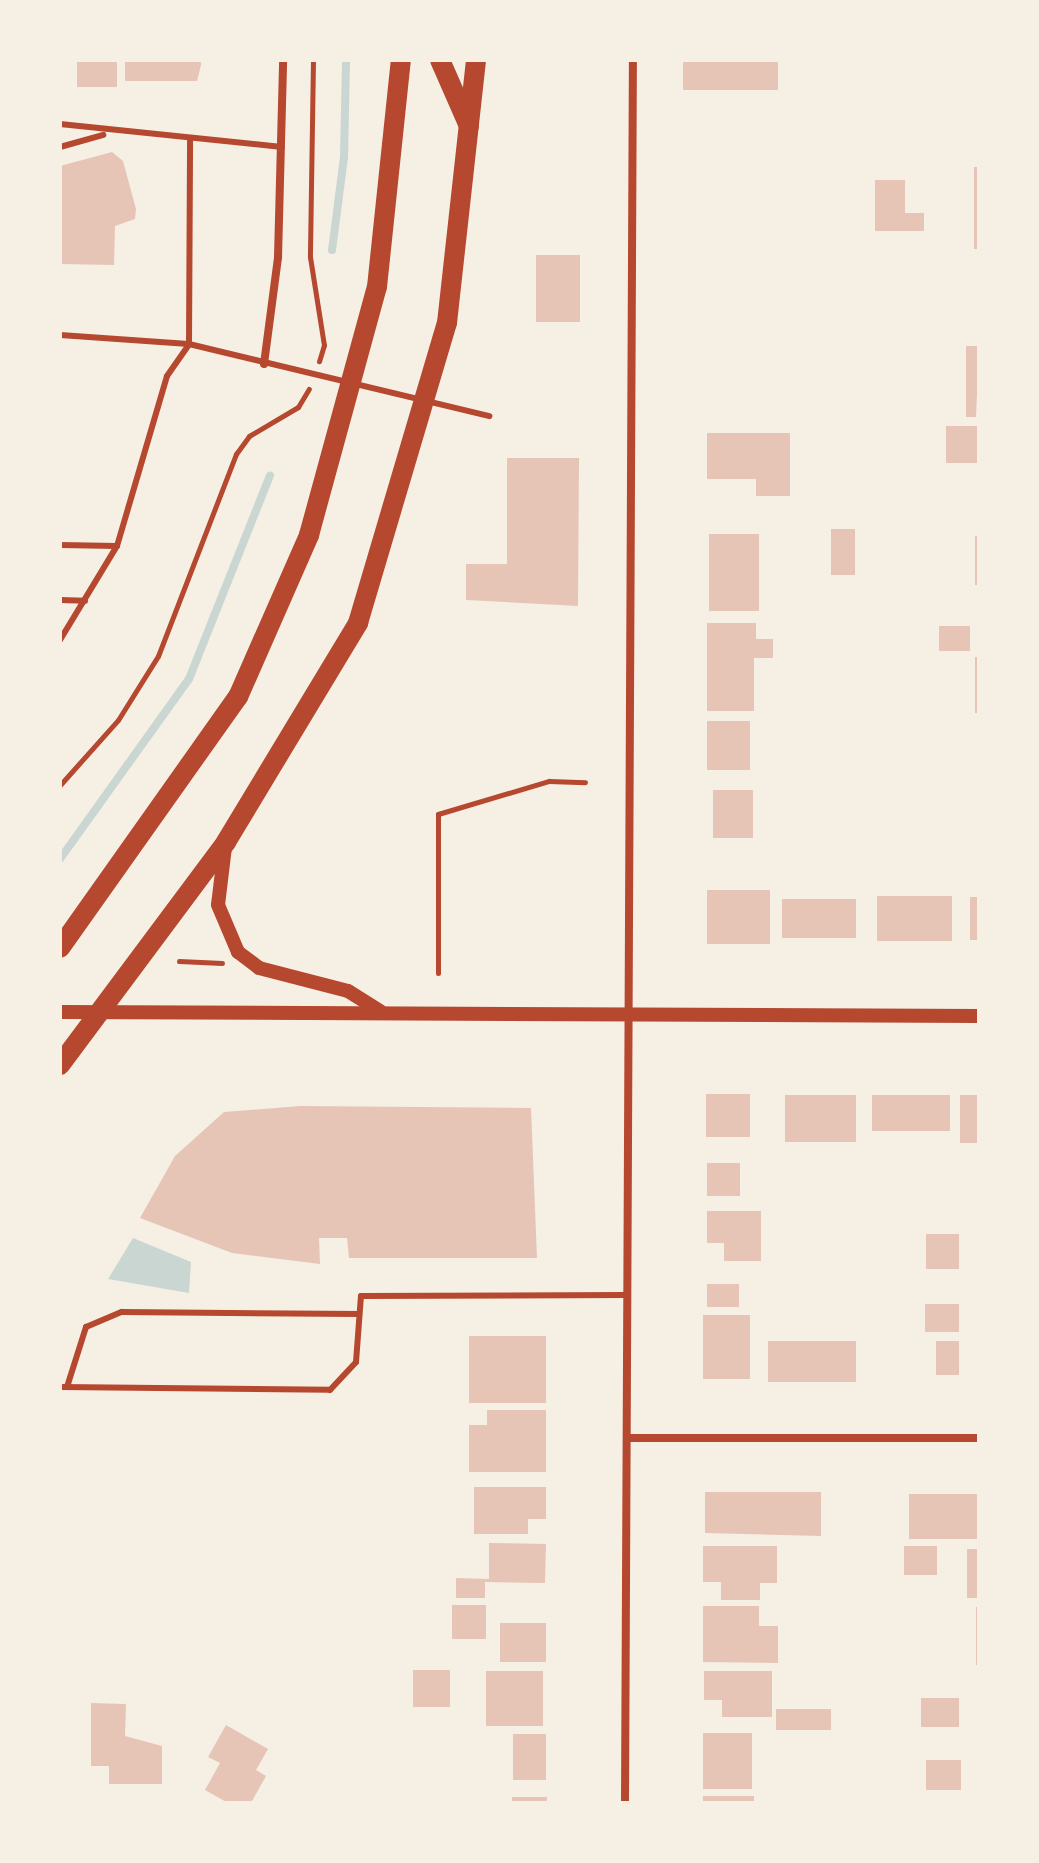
<!DOCTYPE html>
<html>
<head>
<meta charset="utf-8">
<style>
	body { margin:0 }
	#map { position:relative; width:1039px; height:1863px; overflow:hidden; background:#f6efe4; font-family:Helvetica,sans-serif }
	div>[style] { position:absolute }
	.water>* { inset:0; background:#c9d6d2 }
	.stream>* { height:8px; margin:-4px; padding:0 4px; transform-origin:4px; border-radius:4px; background:#c9d6d2 }
	.building>* { inset:0; background:#e6c5b7 }
	.path>* { height:5px; margin:-2.5px; padding:0 2.5px; transform-origin:2.5px; border-radius:2.5px; background:#b5482f }
	.service>* { height:6px; margin:-3px; padding:0 3px; transform-origin:3px; border-radius:3px; background:#b5482f }
	.minor>* { height:8px; margin:-4px; padding:0 4px; transform-origin:4px; border-radius:4px; background:#b5482f }
	.tertiary>* { height:14px; margin:-7px; padding:0 7px; transform-origin:7px; border-radius:7px; background:#b5482f }
	.primary>* { height:20px; margin:-10px; padding:0 10px; transform-origin:10px; border-radius:10px; background:#b5482f }
	span { translate:-50% -50%; white-space:nowrap; text-align:center; line-height:1.15; -webkit-text-stroke:6px #f6efe4; paint-order:stroke }
	.frame { position:absolute; inset:0; border:62px solid #f6efe4; pointer-events:none }
</style>
</head>
<body>
<div id="map">
	<div class="water">
		<div style="clip-path:polygon(133px 1238px,191px 1262px,189px 1293px,108px 1279px)"></div>
	</div>
	<div class="stream">
		<div style="left:332px;top:250px;width:94px;rotate:-82.6deg"></div>
		<div style="left:344px;top:157px;width:97px;rotate:-88.8deg"></div>
		<div style="left:60px;top:859px;width:221px;rotate:-54.4deg"></div>
		<div style="left:189px;top:679px;width:219px;rotate:-68.3deg"></div>
	</div>
	<div class="building">
		<div style="clip-path:polygon(77px 60px,117px 60px,117px 87px,77px 87px)"></div>
		<div style="clip-path:polygon(125px 60px,201px 60px,201px 65px,197px 81px,125px 81px)"></div>
		<div style="clip-path:polygon(683px 60px,778px 60px,778px 90px,683px 90px)"></div>
		<div style="clip-path:polygon(112px 152px,123px 161px,136px 209px,135px 219px,115px 226px,114px 265px,60px 264px,60px 166px)"></div>
		<div style="clip-path:polygon(974px 167px,979px 167px,979px 249px,974px 249px)"></div>
		<div style="clip-path:polygon(875px 180px,905px 180px,905px 213px,924px 213px,924px 231px,875px 231px)"></div>
		<div style="clip-path:polygon(536px 255px,580px 255px,580px 322px,536px 322px)"></div>
		<div style="clip-path:polygon(966px 346px,979px 346px,976px 417px,966px 417px)"></div>
		<div style="clip-path:polygon(946px 426px,977px 426px,977px 463px,946px 463px)"></div>
		<div style="clip-path:polygon(707px 433px,790px 433px,790px 496px,756px 496px,756px 479px,707px 479px)"></div>
		<div style="clip-path:polygon(507px 458px,579px 458px,578px 606px,466px 600px,466px 564px,507px 564px)"></div>
		<div style="clip-path:polygon(831px 529px,855px 529px,855px 575px,831px 575px)"></div>
		<div style="clip-path:polygon(709px 534px,759px 534px,759px 611px,709px 611px)"></div>
		<div style="clip-path:polygon(975px 536px,979px 536px,979px 585px,975px 585px)"></div>
		<div style="clip-path:polygon(707px 623px,756px 623px,756px 639px,773px 639px,773px 658px,754px 658px,754px 711px,707px 711px)"></div>
		<div style="clip-path:polygon(939px 626px,970px 626px,970px 651px,939px 651px)"></div>
		<div style="clip-path:polygon(975px 657px,979px 657px,979px 713px,975px 713px)"></div>
		<div style="clip-path:polygon(707px 721px,750px 721px,750px 770px,707px 770px)"></div>
		<div style="clip-path:polygon(713px 790px,753px 790px,753px 838px,713px 838px)"></div>
		<div style="clip-path:polygon(707px 890px,770px 890px,770px 944px,707px 944px)"></div>
		<div style="clip-path:polygon(877px 896px,952px 896px,952px 941px,877px 941px)"></div>
		<div style="clip-path:polygon(970px 897px,979px 897px,979px 940px,970px 940px)"></div>
		<div style="clip-path:polygon(782px 899px,856px 899px,856px 938px,782px 938px)"></div>
		<div style="clip-path:polygon(706px 1094px,750px 1094px,750px 1137px,706px 1137px)"></div>
		<div style="clip-path:polygon(785px 1095px,856px 1095px,856px 1142px,785px 1142px)"></div>
		<div style="clip-path:polygon(872px 1095px,950px 1095px,950px 1131px,872px 1131px)"></div>
		<div style="clip-path:polygon(960px 1095px,979px 1095px,979px 1143px,960px 1143px)"></div>
		<div style="clip-path:polygon(300px 1106px,531px 1108px,537px 1258px,349px 1258px,347px 1238px,319px 1238px,320px 1264px,232px 1253px,140px 1218px,175px 1156px,224px 1112px)"></div>
		<div style="clip-path:polygon(707px 1163px,740px 1163px,740px 1196px,707px 1196px)"></div>
		<div style="clip-path:polygon(707px 1211px,761px 1211px,761px 1261px,724px 1261px,724px 1243px,707px 1243px)"></div>
		<div style="clip-path:polygon(926px 1234px,959px 1234px,959px 1269px,926px 1269px)"></div>
		<div style="clip-path:polygon(707px 1284px,739px 1284px,739px 1307px,707px 1307px)"></div>
		<div style="clip-path:polygon(925px 1304px,959px 1304px,959px 1332px,925px 1332px)"></div>
		<div style="clip-path:polygon(703px 1315px,750px 1315px,750px 1379px,703px 1379px)"></div>
		<div style="clip-path:polygon(469px 1336px,546px 1336px,546px 1403px,469px 1403px)"></div>
		<div style="clip-path:polygon(768px 1341px,856px 1341px,856px 1382px,768px 1382px)"></div>
		<div style="clip-path:polygon(936px 1341px,959px 1341px,959px 1375px,936px 1375px)"></div>
		<div style="clip-path:polygon(487px 1410px,546px 1410px,546px 1472px,469px 1472px,469px 1425px,487px 1425px)"></div>
		<div style="clip-path:polygon(474px 1487px,546px 1487px,546px 1519px,528px 1519px,528px 1534px,474px 1534px)"></div>
		<div style="clip-path:polygon(705px 1492px,821px 1492px,821px 1536px,705px 1533px)"></div>
		<div style="clip-path:polygon(909px 1494px,979px 1494px,979px 1539px,909px 1539px)"></div>
		<div style="clip-path:polygon(489px 1543px,546px 1544px,545px 1583px,485px 1582px,485px 1598px,456px 1598px,456px 1578px,489px 1579px)"></div>
		<div style="clip-path:polygon(703px 1546px,777px 1546px,777px 1583px,760px 1583px,760px 1600px,721px 1600px,721px 1582px,703px 1582px)"></div>
		<div style="clip-path:polygon(904px 1546px,937px 1546px,937px 1575px,904px 1575px)"></div>
		<div style="clip-path:polygon(967px 1549px,979px 1549px,979px 1598px,967px 1598px)"></div>
		<div style="clip-path:polygon(452px 1605px,486px 1605px,486px 1639px,452px 1639px)"></div>
		<div style="clip-path:polygon(703px 1606px,759px 1606px,759px 1626px,778px 1626px,778px 1663px,703px 1662px)"></div>
		<div style="clip-path:polygon(976px 1607px,979px 1607px,979px 1665px,976px 1665px)"></div>
		<div style="clip-path:polygon(500px 1623px,546px 1623px,546px 1662px,500px 1662px)"></div>
		<div style="clip-path:polygon(413px 1670px,450px 1670px,450px 1707px,413px 1707px)"></div>
		<div style="clip-path:polygon(486px 1671px,543px 1671px,543px 1726px,486px 1726px)"></div>
		<div style="clip-path:polygon(704px 1671px,772px 1671px,772px 1717px,722px 1717px,722px 1700px,704px 1700px)"></div>
		<div style="clip-path:polygon(921px 1698px,959px 1698px,959px 1727px,921px 1727px)"></div>
		<div style="clip-path:polygon(91px 1703px,126px 1704px,125px 1736px,162px 1746px,162px 1784px,109px 1784px,109px 1766px,91px 1766px)"></div>
		<div style="clip-path:polygon(776px 1709px,831px 1709px,831px 1730px,776px 1730px)"></div>
		<div style="clip-path:polygon(226px 1725px,268px 1749px,256px 1770px,266px 1776px,251px 1803px,228px 1803px,205px 1790px,220px 1763px,208px 1757px)"></div>
		<div style="clip-path:polygon(703px 1733px,752px 1733px,752px 1789px,703px 1789px)"></div>
		<div style="clip-path:polygon(513px 1734px,546px 1734px,546px 1780px,513px 1780px)"></div>
		<div style="clip-path:polygon(926px 1760px,961px 1760px,961px 1790px,926px 1790px)"></div>
		<div style="clip-path:polygon(703px 1796px,754px 1796px,754px 1803px,703px 1803px)"></div>
		<div style="clip-path:polygon(512px 1797px,547px 1797px,547px 1803px,512px 1803px)"></div>
	</div>
	<div class="path">
		<div style="left:313px;top:60px;width:197px;rotate:90.9deg"></div>
		<div style="left:310px;top:257px;width:89px;rotate:81deg"></div>
		<div style="left:324px;top:345px;width:17px;rotate:107deg"></div>
		<div style="left:60px;top:785px;width:87px;rotate:-48.3deg"></div>
		<div style="left:118px;top:720px;width:75px;rotate:-58deg"></div>
		<div style="left:158px;top:656px;width:217px;rotate:-68.9deg"></div>
		<div style="left:236px;top:454px;width:22px;rotate:-54deg"></div>
		<div style="left:249px;top:436px;width:57px;rotate:-30.6deg"></div>
		<div style="left:298px;top:407px;width:21px;rotate:-59deg"></div>
		<div style="left:179px;top:961px;width:43px;rotate:2.7deg"></div>
		<div style="left:438px;top:973px;width:159px;rotate:-90deg"></div>
		<div style="left:438px;top:814px;width:116px;rotate:-16.6deg"></div>
		<div style="left:549px;top:781px;width:36px;rotate:2deg"></div>
	</div>
	<div class="service">
		<div style="left:60px;top:124px;width:223px;rotate:5.9deg"></div>
		<div style="left:60px;top:147px;width:45px;rotate:-15.6deg"></div>
		<div style="left:60px;top:335px;width:129px;rotate:4deg"></div>
		<div style="left:189px;top:344px;width:309px;rotate:13.5deg"></div>
		<div style="left:60px;top:545px;width:57px;rotate:1deg"></div>
		<div style="left:60px;top:600px;width:25px;rotate:2deg"></div>
		<div style="left:60px;top:640px;width:110px;rotate:-58.8deg"></div>
		<div style="left:117px;top:546px;width:177px;rotate:-73.6deg"></div>
		<div style="left:167px;top:376px;width:39px;rotate:-55deg"></div>
		<div style="left:189px;top:344px;width:203px;rotate:-89.7deg"></div>
		<div style="left:60px;top:1387px;width:270px;rotate:0.6deg"></div>
		<div style="left:330px;top:1390px;width:38px;rotate:-47deg"></div>
		<div style="left:356px;top:1362px;width:66px;rotate:-85.7deg"></div>
		<div style="left:361px;top:1296px;width:266px;rotate:-0.2deg"></div>
		<div style="left:67px;top:1387px;width:63px;rotate:-72.4deg"></div>
		<div style="left:86px;top:1327px;width:39px;rotate:-23deg"></div>
		<div style="left:122px;top:1312px;width:237px;rotate:0.5deg"></div>
	</div>
	<div class="minor">
		<div style="left:264px;top:364px;width:108px;rotate:-82.5deg"></div>
		<div style="left:278px;top:257px;width:197px;rotate:-88.5deg"></div>
		<div style="left:627px;top:1438px;width:352px"></div>
		<div style="left:625px;top:1803px;width:1743px;rotate:-89.74deg"></div>
	</div>
	<div class="tertiary">
		<div style="left:225px;top:847px;width:58px;rotate:96.9deg"></div>
		<div style="left:218px;top:905px;width:51px;rotate:66.9deg"></div>
		<div style="left:238px;top:952px;width:26px;rotate:37deg"></div>
		<div style="left:259px;top:968px;width:92px;rotate:14.5deg"></div>
		<div style="left:348px;top:991px;width:38px;rotate:32deg"></div>
		<div style="left:60px;top:1012px;width:919px;rotate:0.25deg"></div>
	</div>
	<div class="primary">
		<div style="left:440px;top:60px;width:72px;rotate:66.3deg"></div>
		<div style="left:60px;top:948px;width:308px;rotate:-54.7deg"></div>
		<div style="left:238px;top:697px;width:177px;rotate:-66.3deg"></div>
		<div style="left:309px;top:535px;width:257px;rotate:-74.7deg"></div>
		<div style="left:377px;top:287px;width:228px;rotate:-84deg"></div>
		<div style="left:60px;top:1065px;width:278px;rotate:-53.3deg"></div>
		<div style="left:226px;top:842px;width:256px;rotate:-58.9deg"></div>
		<div style="left:358px;top:623px;width:313px;rotate:-73.5deg"></div>
		<div style="left:447px;top:323px;width:265px;rotate:-83.7deg"></div>
	</div>
	<div class="frame"></div>
</div>
</body>
</html>
